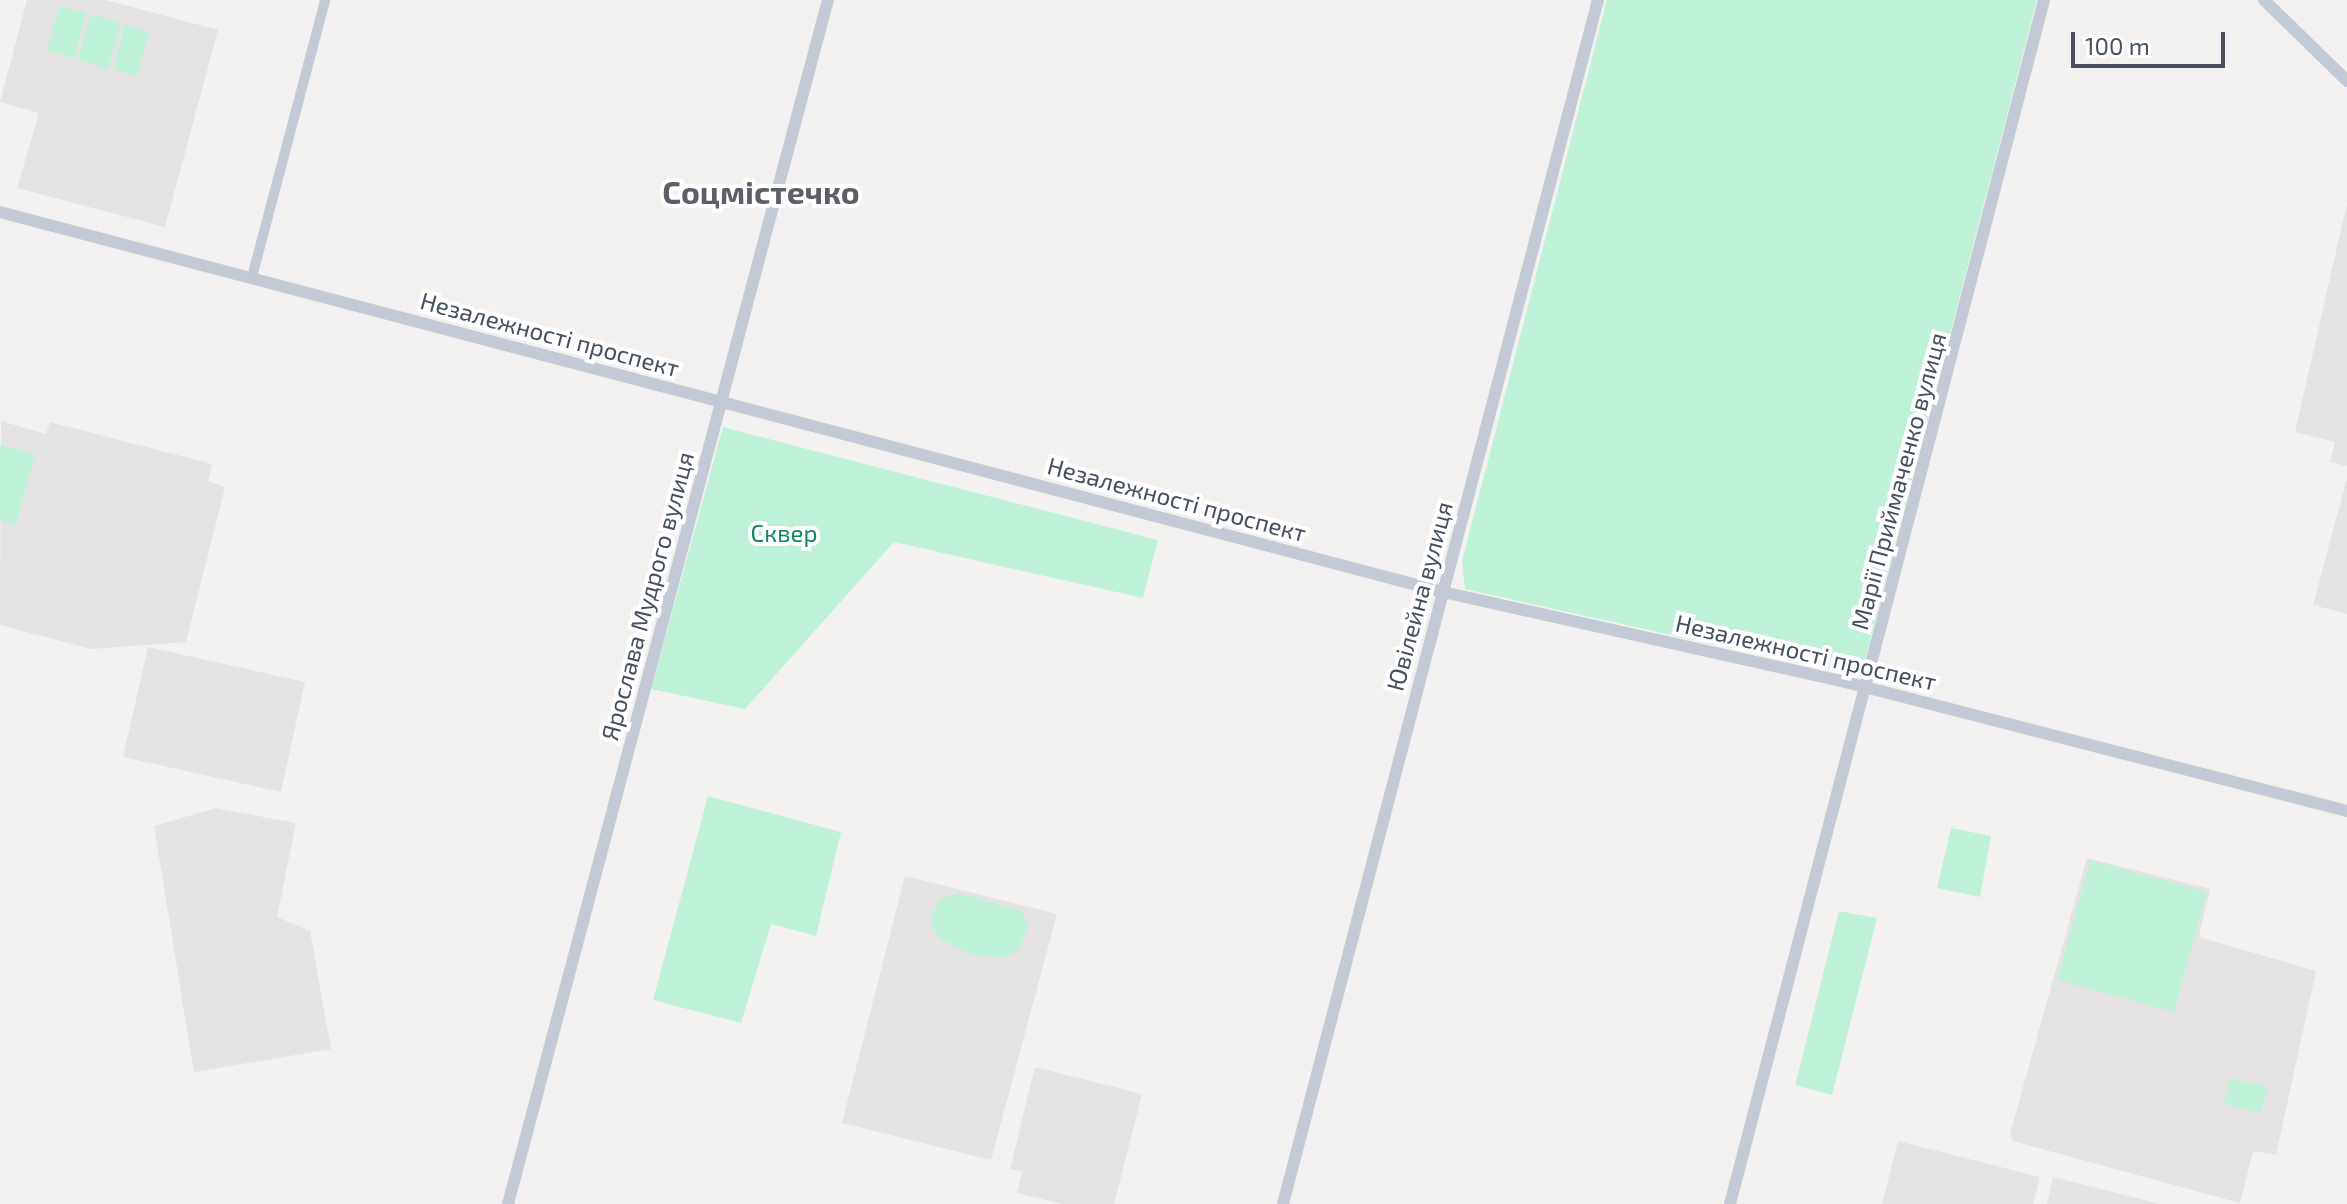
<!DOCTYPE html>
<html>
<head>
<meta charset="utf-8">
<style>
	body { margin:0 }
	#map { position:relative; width:2347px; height:1204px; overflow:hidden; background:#f3f1f0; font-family:"Exo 2",sans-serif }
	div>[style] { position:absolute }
	.education>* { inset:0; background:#e4e2e2 }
	.green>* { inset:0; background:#bdf2d9 }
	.minor>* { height:10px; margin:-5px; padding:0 5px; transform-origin:5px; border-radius:5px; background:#c3cad6 }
	.tertiary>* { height:12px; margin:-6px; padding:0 6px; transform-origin:6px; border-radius:6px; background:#c3cad6 }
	span { translate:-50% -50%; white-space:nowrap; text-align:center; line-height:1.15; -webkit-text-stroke:8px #fff; paint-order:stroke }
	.street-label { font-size:24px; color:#47505f }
	.park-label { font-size:24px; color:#12875c }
	.district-label { font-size:32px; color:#5c5f66; font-weight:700 }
	.scale { position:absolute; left:2071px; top:32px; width:154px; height:36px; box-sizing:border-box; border:4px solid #47505f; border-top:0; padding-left:10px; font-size:24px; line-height:28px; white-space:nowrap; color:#47505f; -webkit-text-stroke:6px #fff; paint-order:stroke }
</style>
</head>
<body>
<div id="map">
	<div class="education">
		<div style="clip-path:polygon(27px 0,106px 0,218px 30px,165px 227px,17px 188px,39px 113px,0 102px)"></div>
		<div style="clip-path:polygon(2347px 203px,2347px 466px,2330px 462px,2335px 442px,2295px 432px)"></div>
		<div style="clip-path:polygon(1px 421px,46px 434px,50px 422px,212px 464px,208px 481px,225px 487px,186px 642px,91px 649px,0 625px)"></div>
		<div style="clip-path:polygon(2346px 482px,2347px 482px,2347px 614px,2313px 605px)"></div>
		<div style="clip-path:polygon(148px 647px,305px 682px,281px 792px,123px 757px)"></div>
		<div style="clip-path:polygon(216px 808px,296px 823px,277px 917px,310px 931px,331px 1049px,194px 1072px,154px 826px)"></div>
		<div style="clip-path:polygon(2087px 858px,2210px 889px,2199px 937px,2316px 971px,2276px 1155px,2253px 1151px,2240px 1203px,2013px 1141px,2010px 1134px)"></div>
		<div style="clip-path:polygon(905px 876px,1057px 914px,991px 1160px,842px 1123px)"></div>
		<div style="clip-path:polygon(1035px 1067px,1142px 1094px,1114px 1204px,1062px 1204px,1017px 1193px,1022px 1172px,1010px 1169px)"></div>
		<div style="clip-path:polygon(1898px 1141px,2040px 1177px,2033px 1204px,1882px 1204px)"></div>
		<div style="clip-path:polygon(2053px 1177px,2160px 1204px,2047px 1204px)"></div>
	</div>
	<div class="green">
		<div style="clip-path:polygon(1607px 0,2037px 0,1865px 660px,1858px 671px,1847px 674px,1465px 589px,1462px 561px)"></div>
		<div style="clip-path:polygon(59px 6px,86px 13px,74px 58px,47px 51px)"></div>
		<div style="clip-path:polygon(91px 14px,121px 23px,108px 69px,77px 60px)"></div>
		<div style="clip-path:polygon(125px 25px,149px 31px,137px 76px,113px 70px)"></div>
		<div style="clip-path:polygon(723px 427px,1158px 540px,1143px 598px,894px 542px,745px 709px,651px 689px)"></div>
		<div style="clip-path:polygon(0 445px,35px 454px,16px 525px,0 521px)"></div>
		<div style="clip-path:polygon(708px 796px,841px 832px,816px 936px,771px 924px,741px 1023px,653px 1000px)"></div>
		<div style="clip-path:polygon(1951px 828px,1991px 836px,1980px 897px,1937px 888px)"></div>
		<div style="clip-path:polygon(2090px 860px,2207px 892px,2174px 1012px,2057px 980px)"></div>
		<div style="clip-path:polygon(958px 893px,1021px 910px,1028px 927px,1018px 950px,1004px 958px,972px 955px,941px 939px,932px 928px,932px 914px,939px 900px)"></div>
		<div style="clip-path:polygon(1839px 911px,1877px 918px,1832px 1095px,1795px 1085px)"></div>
		<div style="clip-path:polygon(2230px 1078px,2268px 1087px,2261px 1113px,2224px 1104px)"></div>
	</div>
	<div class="minor">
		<div style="left:252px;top:277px;width:286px;rotate:-75.2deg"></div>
	</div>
	<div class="tertiary">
		<div style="left:2264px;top:0;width:116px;rotate:44.3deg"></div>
		<div style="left:0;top:212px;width:1492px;rotate:14.75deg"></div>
		<div style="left:1443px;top:592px;width:412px;rotate:12.6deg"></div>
		<div style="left:1845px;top:682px;width:518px;rotate:14.41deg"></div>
		<div style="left:508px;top:1204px;width:1246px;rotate:-75.12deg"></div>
		<div style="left:1283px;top:1204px;width:1245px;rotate:-75.34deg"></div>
		<div style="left:1730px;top:1204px;width:1244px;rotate:-75.38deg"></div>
	</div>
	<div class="street-label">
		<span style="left:550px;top:334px;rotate:15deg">Незалежності проспект</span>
		<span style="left:1898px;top:481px;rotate:-75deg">Марії Приймаченко вулиця</span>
		<span style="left:1177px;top:499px;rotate:15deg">Незалежності проспект</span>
		<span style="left:647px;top:596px;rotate:-75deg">Ярослава Мудрого вулиця</span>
		<span style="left:1419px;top:596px;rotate:-75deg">Ювілейна вулиця</span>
		<span style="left:1806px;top:652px;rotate:13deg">Незалежності проспект</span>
	</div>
	<div class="park-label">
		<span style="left:784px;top:533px">Сквер</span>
	</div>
	<div class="district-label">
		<span style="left:761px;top:191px">Соцмістечко</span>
	</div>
	<div class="scale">100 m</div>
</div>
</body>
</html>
